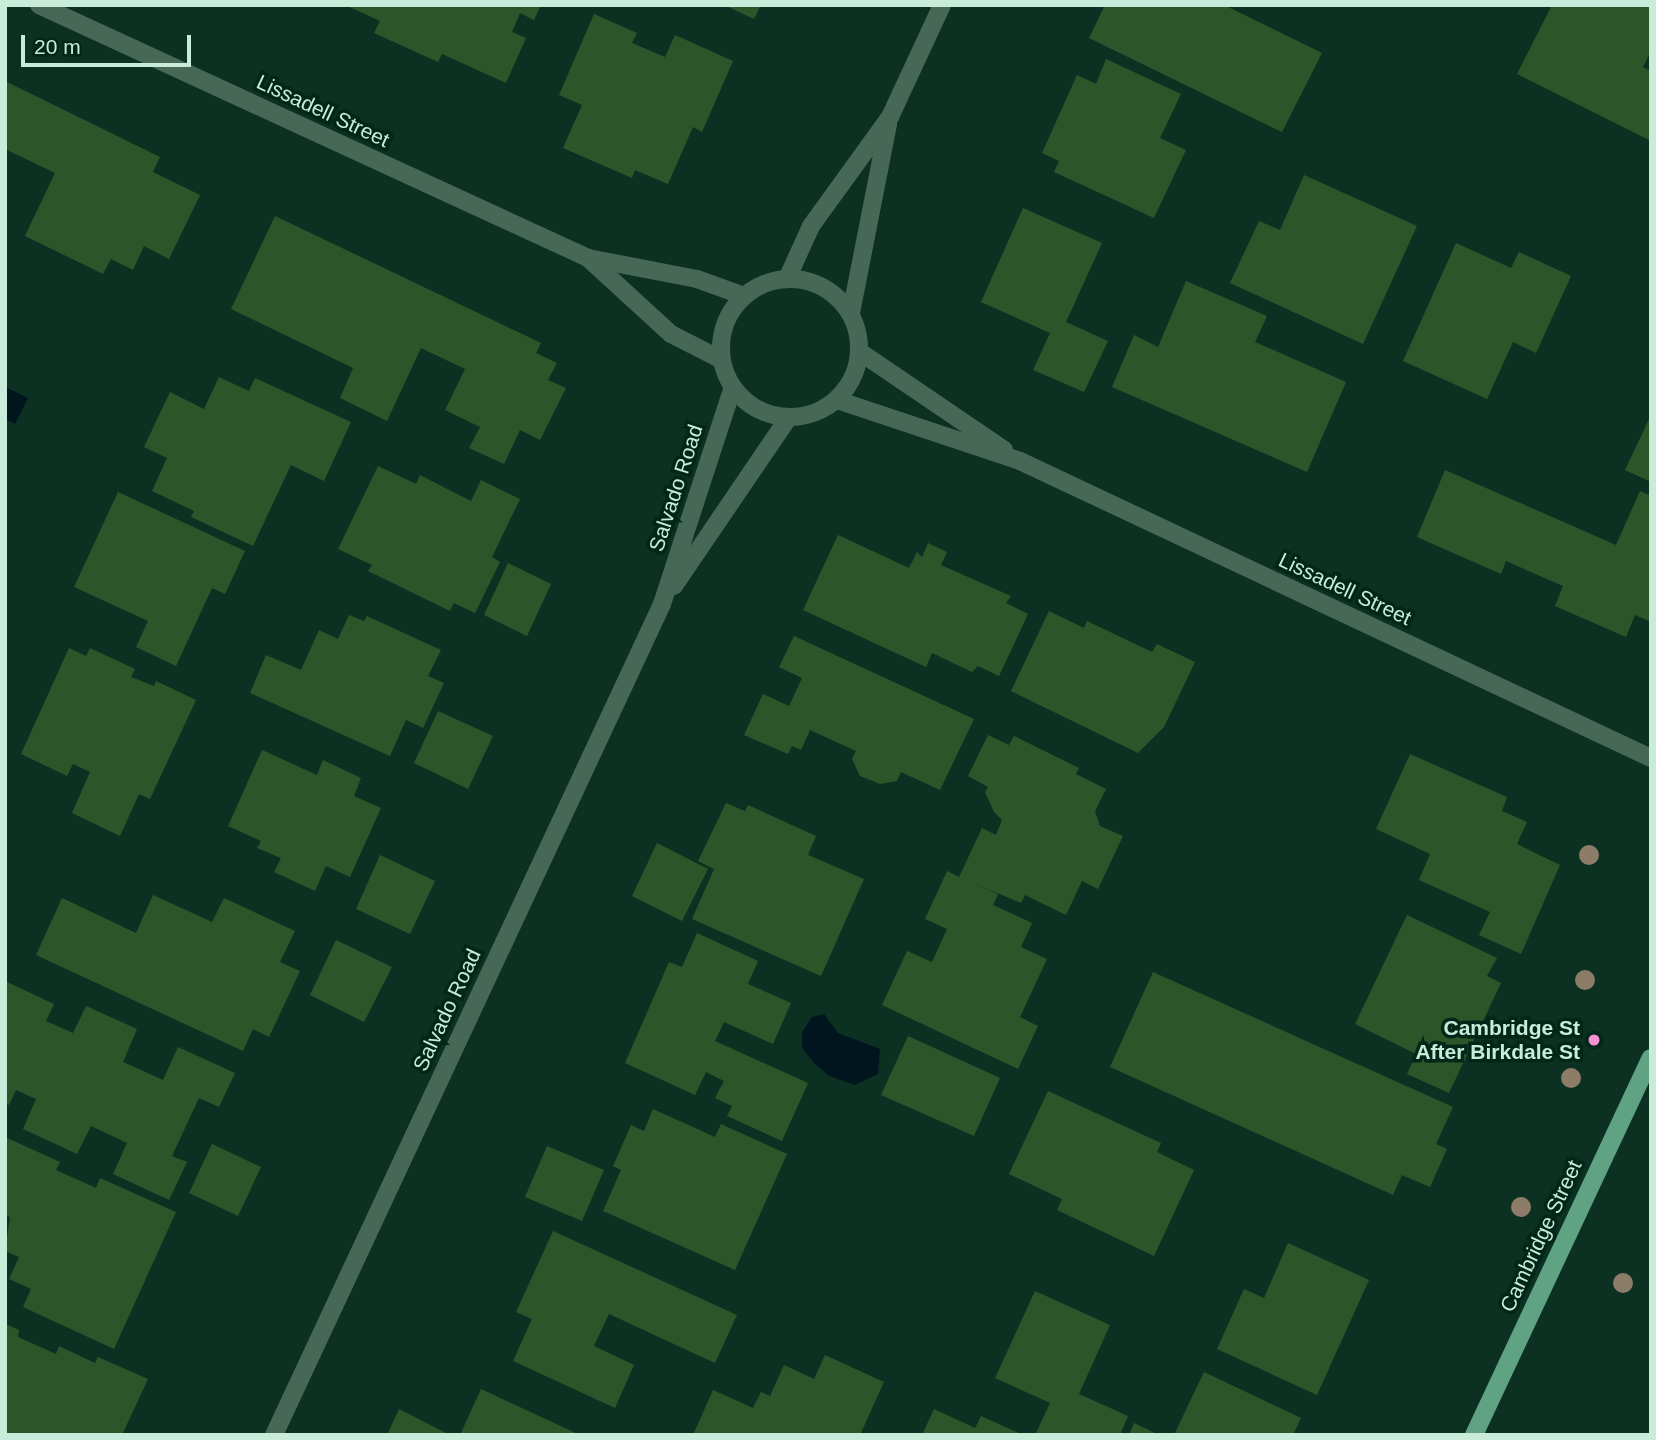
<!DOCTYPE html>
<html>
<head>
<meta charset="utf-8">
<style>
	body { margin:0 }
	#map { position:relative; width:1656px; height:1440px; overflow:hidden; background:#0c3122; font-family:Arial,sans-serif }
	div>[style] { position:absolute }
	.water>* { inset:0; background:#00151e }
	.building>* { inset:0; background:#2c562a }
	.street>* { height:18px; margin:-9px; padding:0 9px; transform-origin:9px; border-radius:9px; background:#476757 }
	.street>.ring { margin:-9px; padding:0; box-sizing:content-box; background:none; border:18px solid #476757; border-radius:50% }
	.primary>* { height:18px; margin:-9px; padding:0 9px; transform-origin:9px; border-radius:9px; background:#60a384 }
	.trees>* { width:20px; height:20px; margin:-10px; border-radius:50%; background:#8c7c68 }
	.dots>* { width:19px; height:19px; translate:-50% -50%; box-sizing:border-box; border:4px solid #022719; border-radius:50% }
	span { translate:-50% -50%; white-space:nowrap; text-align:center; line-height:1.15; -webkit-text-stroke:7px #022719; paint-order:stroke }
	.street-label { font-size:21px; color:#c9ebd9 }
	.poi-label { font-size:21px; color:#c9ebd9; font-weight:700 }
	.right { translate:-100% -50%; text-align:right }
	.frame { position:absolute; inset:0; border:7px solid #c9ebd9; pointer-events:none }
	.scale { position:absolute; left:21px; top:35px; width:170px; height:32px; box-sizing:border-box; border:4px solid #c9ebd9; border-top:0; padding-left:9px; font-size:21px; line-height:24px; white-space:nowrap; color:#c9ebd9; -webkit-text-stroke:5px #022719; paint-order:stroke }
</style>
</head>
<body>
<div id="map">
	<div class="water">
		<div style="clip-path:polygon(5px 387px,28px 398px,15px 424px,5px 419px)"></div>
		<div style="clip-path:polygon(824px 1014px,838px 1033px,880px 1049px,878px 1074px,855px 1085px,829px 1076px,814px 1063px,802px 1048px,802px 1032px,812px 1017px)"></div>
	</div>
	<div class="building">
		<div style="clip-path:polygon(345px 5px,541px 5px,534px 20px,520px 13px,512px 32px,526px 38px,506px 83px,442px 54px,438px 62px,374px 33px,380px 21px)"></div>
		<div style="clip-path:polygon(724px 5px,761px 5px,754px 19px)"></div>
		<div style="clip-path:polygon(1105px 5px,1224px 5px,1322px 53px,1282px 132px,1089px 38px)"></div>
		<div style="clip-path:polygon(1552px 5px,1651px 5px,1651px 51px,1643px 67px,1651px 71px,1651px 141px,1517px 74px)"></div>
		<div style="clip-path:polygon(594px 14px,637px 33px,632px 43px,665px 57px,675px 35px,733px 61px,702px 132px,693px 127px,668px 184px,635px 170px,632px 178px,563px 148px,582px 105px,559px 95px)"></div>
		<div style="clip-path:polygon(1106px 59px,1181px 94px,1160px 138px,1186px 150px,1154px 218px,1054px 172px,1059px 161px,1042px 153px,1077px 75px,1096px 84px)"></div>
		<div style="clip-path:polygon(5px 81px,160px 157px,153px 172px,200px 195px,169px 259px,144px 246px,133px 270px,111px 259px,103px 274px,25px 236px,55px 173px,5px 149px)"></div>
		<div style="clip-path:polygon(1304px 175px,1417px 226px,1363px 344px,1230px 283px,1259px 221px,1280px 230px)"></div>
		<div style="clip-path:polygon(1023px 208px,1102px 243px,1066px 322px,1108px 341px,1084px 392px,1033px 370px,1050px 333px,981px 302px)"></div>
		<div style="clip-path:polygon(275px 216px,541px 343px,536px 353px,557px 363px,548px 380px,566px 388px,540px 440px,520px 430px,504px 464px,469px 448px,480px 427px,445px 410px,465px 369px,421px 348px,387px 421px,340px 398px,353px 368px,231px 309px)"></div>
		<div style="clip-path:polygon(1456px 243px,1511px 268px,1519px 252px,1571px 276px,1536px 353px,1513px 342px,1487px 399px,1403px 361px)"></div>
		<div style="clip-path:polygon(1186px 281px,1267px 316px,1255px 342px,1346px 382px,1307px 472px,1112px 387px,1134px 335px,1158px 347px)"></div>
		<div style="clip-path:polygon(219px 377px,249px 391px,255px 378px,351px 422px,324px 481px,291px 465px,253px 546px,191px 517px,194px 511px,152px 491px,167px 458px,144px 447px,170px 392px,204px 409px)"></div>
		<div style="clip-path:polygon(1651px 415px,1651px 482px,1625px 470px)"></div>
		<div style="clip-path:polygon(378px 466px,416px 484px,420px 475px,471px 501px,481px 480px,520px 499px,492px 557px,500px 562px,475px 613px,454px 603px,450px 611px,368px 571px,372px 565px,338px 549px)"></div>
		<div style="clip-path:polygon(1445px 470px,1616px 545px,1640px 491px,1651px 496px,1651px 622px,1635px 615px,1626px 637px,1555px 606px,1563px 586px,1506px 561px,1501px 574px,1417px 537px)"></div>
		<div style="clip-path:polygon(118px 492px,245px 551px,225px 594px,212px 588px,176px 666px,136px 647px,148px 621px,74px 587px)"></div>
		<div style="clip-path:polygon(838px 535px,909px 568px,917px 552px,922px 557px,928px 543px,947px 552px,941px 565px,1011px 596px,1006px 603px,1028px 614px,999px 676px,978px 666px,972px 672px,932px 653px,926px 667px,803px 610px)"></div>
		<div style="clip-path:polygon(508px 563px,551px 584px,527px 636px,484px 615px)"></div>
		<div style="clip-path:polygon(1049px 611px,1084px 628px,1087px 621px,1152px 652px,1157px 644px,1195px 662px,1164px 727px,1138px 753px,1011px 691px)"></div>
		<div style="clip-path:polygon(349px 615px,364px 621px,367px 616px,441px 650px,428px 676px,444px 683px,423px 728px,406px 720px,390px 756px,250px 693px,266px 655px,301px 670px,319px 630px,338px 639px)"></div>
		<div style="clip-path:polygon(794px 636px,974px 719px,940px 790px,901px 772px,897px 781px,880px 784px,860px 776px,852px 759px,856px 751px,810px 730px,801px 750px,792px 746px,788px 754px,744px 735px,763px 694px,789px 706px,802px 678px,779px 667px)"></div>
		<div style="clip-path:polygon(69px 648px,86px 656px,90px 648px,135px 669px,131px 677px,154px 686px,156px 681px,196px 700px,150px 799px,139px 794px,120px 836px,72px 813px,90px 772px,73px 764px,67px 776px,21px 754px)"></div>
		<div style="clip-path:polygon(438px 711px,493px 736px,468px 789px,414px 763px)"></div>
		<div style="clip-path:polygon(988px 735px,1009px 745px,1014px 736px,1079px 768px,1076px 774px,1106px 789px,1095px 811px,1100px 826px,1123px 836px,1098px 889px,1082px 881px,1066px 915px,1025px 895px,1021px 903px,971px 882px,998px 894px,993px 905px,1032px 923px,1021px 947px,1047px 959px,1020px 1017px,1038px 1026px,1018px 1069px,882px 1005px,907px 951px,932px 962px,947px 929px,925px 919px,947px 871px,959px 877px,982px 828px,996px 835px,1002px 820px,994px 812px,985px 792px,988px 787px,968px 776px)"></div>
		<div style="clip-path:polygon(262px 750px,317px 775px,323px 760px,361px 778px,354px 796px,381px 808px,350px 877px,326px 866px,315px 891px,274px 872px,281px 858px,257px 848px,261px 841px,228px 826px)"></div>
		<div style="clip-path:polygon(1410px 754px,1507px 797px,1502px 811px,1527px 822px,1517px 844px,1560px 865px,1521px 954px,1479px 935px,1490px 912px,1419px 880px,1430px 854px,1376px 829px)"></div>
		<div style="clip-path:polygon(726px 803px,745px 811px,748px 805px,816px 836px,808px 855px,864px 879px,821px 976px,692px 919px,714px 869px,698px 861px)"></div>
		<div style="clip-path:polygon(657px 843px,708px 869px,682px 921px,632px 896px)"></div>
		<div style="clip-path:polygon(380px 855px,435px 881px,410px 934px,356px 909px)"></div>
		<div style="clip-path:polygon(153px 895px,212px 922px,224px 898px,295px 931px,280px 962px,300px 971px,269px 1037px,253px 1029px,243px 1051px,36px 955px,62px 898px,136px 933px)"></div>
		<div style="clip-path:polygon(1407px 915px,1497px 958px,1487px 976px,1501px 983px,1449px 1093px,1407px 1074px,1416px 1054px,1355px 1024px)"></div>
		<div style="clip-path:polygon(697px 933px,758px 961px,748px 984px,791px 1003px,773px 1044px,724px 1022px,715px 1041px,808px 1083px,782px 1141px,727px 1116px,732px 1106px,715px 1098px,724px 1081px,706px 1072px,695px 1095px,625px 1063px,669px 962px,682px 967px)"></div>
		<div style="clip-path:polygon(336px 940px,392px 967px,364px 1022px,310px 995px)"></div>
		<div style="clip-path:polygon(1153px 972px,1453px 1107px,1436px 1144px,1447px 1149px,1430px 1187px,1402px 1175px,1393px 1195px,1110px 1067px)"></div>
		<div style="clip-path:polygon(5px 981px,54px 1004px,46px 1021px,73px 1033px,86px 1006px,137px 1029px,123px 1062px,163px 1080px,178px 1047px,235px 1073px,219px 1107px,199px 1098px,172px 1156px,187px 1162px,169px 1200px,113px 1174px,127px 1143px,91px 1126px,77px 1154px,23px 1129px,36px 1099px,16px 1090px,9px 1105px,5px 1104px)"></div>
		<div style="clip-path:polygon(908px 1036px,1000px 1078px,974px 1136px,881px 1095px)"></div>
		<div style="clip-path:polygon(1048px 1091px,1161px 1143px,1157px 1152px,1194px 1170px,1154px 1256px,1057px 1210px,1062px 1199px,1009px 1174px)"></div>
		<div style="clip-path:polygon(653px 1109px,715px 1137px,721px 1124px,787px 1154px,735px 1270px,603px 1211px,621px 1170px,613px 1166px,631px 1125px,644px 1131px)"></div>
		<div style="clip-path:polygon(5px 1137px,60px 1162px,56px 1170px,96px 1188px,100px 1178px,176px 1212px,114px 1349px,23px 1307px,31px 1289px,9px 1279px,19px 1257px,5px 1251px,10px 1217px,5px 1215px)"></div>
		<div style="clip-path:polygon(212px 1144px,261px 1167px,238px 1216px,189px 1193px)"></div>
		<div style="clip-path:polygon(547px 1146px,604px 1170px,582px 1221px,525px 1197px)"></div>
		<div style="clip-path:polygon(553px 1231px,737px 1315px,715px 1363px,609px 1314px,594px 1346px,634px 1365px,615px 1408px,513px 1361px,532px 1319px,516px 1312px)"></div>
		<div style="clip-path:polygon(1288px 1243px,1369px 1280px,1317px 1395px,1217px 1349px,1244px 1289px,1264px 1298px)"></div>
		<div style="clip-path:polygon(1035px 1291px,1110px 1325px,1079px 1394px,1128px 1416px,1120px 1435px,1036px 1433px,1050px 1403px,995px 1378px)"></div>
		<div style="clip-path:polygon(5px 1324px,19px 1330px,18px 1337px,56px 1354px,59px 1346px,95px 1363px,98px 1357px,148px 1379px,122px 1435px,5px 1435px)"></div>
		<div style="clip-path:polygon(825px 1355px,884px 1382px,860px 1435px,693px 1435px,713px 1390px,753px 1408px,761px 1392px,770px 1396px,784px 1365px,814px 1379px)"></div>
		<div style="clip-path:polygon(1204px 1372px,1301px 1418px,1293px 1435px,1174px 1435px)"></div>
		<div style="clip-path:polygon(481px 1389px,580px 1435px,460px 1435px)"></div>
		<div style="clip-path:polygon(399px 1409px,446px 1433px,445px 1435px,387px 1435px)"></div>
		<div style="clip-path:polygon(934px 1409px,975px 1428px,981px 1416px,1023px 1435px,922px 1435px)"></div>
		<div style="clip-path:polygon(1134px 1423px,1159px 1435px,1129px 1435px)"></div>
	</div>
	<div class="street">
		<div style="left:39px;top:5px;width:604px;rotate:24.74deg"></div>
		<div style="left:588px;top:258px;width:111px;rotate:10.9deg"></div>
		<div style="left:697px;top:279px;width:50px;rotate:19.9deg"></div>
		<div style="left:588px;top:258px;width:113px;rotate:42.5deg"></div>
		<div style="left:671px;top:334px;width:55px;rotate:27deg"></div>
		<div style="left:787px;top:279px;width:58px;rotate:-65.6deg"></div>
		<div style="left:811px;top:226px;width:135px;rotate:-54.1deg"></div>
		<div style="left:890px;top:117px;width:123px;rotate:-65.1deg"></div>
		<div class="ring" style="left:721px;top:279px;width:120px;height:120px"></div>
		<div style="left:851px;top:313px;width:193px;rotate:-78.9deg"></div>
		<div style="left:860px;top:352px;width:174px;rotate:34.2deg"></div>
		<div style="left:837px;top:400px;width:193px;rotate:18.4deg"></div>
		<div style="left:1020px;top:461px;width:697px;rotate:25.21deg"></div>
		<div style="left:674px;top:586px;width:203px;rotate:-55.8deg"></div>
		<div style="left:274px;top:1435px;width:917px;rotate:-64.97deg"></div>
		<div style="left:662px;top:604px;width:228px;rotate:-71.9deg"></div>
	</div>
	<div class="primary">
		<div style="left:1474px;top:1435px;width:416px;rotate:-64.9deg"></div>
	</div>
	<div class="trees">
		<div style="left:1589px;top:855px"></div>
		<div style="left:1585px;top:980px"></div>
		<div style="left:1571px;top:1078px"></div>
		<div style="left:1521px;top:1207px"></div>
		<div style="left:1623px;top:1283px"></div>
	</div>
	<div class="dots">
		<div style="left:1594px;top:1040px;background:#f690d0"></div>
	</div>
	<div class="street-label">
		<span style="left:323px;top:111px;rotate:25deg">Lissadell Street</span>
		<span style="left:676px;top:488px;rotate:-72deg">Salvado Road</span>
		<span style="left:1345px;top:589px;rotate:25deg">Lissadell Street</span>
		<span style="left:447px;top:1010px;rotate:-65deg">Salvado Road</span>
		<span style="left:1541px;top:1236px;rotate:-65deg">Cambridge Street</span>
	</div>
	<div class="poi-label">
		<span class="right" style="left:1580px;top:1040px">Cambridge St<br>After Birkdale St</span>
	</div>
	<div class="frame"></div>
	<div class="scale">20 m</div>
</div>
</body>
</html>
